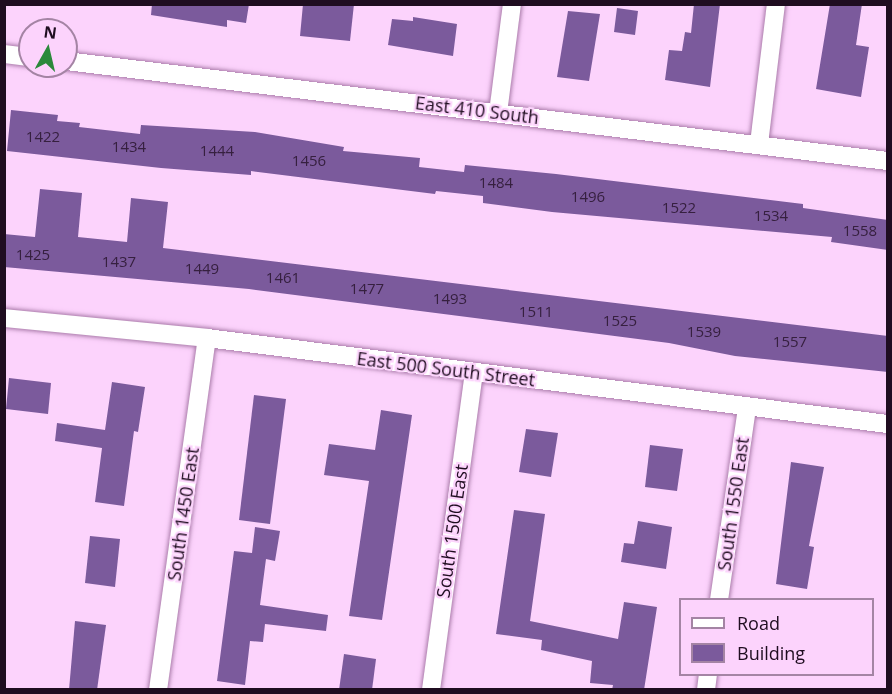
<!DOCTYPE html>
<html>
<head>
<meta charset="utf-8">
<style>
	body { margin:0 }
	#map { position:relative; width:892px; height:694px; overflow:hidden; background:#fcd3fc; font-family:"Open Sans",sans-serif }
	div>[style] { position:absolute }
	.building>* { inset:0; background:#7b5a9c }
	.roads { filter:drop-shadow(0 0 2px #ab7cab) drop-shadow(0 0 2px #ab7cab) }
	.street>* { height:18px; margin:-9px; padding:0 9px; transform-origin:9px; border-radius:9px; background:#fff }
	span { translate:-50% -50%; white-space:nowrap; text-align:center; line-height:1.15; -webkit-text-stroke:4.5px #fcd3fc; paint-order:stroke }
	.number-label { font-size:15px; color:#36203f }
	.number-label span { -webkit-text-stroke-width:0 }
	.street-label { font-size:18px; color:#1f0d20 }
	.frame { position:absolute; inset:0; border:6px solid #1f0d20; pointer-events:none }
	.legend { position:absolute; left:679px; top:598px; width:195px; height:78px; box-sizing:border-box; background:#fcd3fc; border:2px solid #a484a4; margin:0; padding:8px 10px; list-style:none; font-size:18px; color:#1f0d20 }
	.legend li { display:flex; align-items:center; gap:12px; height:30px }
	.legend b { width:30px; border:2px solid #a484a4 }
	.north { position:absolute; left:18px; top:18px; width:60px; height:60px; box-sizing:border-box; background:#fcd3fc; border:2px solid #a484a4; border-radius:50%; rotate:8deg; font-size:16px; font-weight:700; line-height:24px; text-align:center; color:#1f0d20 }
	.north::after { content:''; display:block; margin:auto; width:21px; height:27px; background:#2b893b; clip-path:polygon(50% 0,100% 100%,50% 72%,0 100%) }
</style>
</head>
<body>
<div id="map">
	<div class="building">
		<div style="clip-path:polygon(152px 4px,249px 4px,246px 23px,227px 20px,227px 27px,151px 15px)"></div>
		<div style="clip-path:polygon(303px 4px,354px 4px,350px 41px,300px 36px)"></div>
		<div style="clip-path:polygon(694px 4px,720px 4px,710px 87px,665px 80px,669px 50px,682px 51px,685px 32px,691px 33px)"></div>
		<div style="clip-path:polygon(830px 4px,862px 4px,856px 45px,869px 47px,861px 97px,816px 89px)"></div>
		<div style="clip-path:polygon(617px 8px,638px 11px,635px 35px,614px 32px)"></div>
		<div style="clip-path:polygon(568px 11px,600px 14px,589px 81px,557px 77px)"></div>
		<div style="clip-path:polygon(413px 17px,457px 24px,453px 56px,388px 45px,392px 19px,413px 21px)"></div>
		<div style="clip-path:polygon(11px 110px,58px 115px,57px 121px,80px 123px,79px 127px,140px 134px,141px 125px,255px 132px,344px 147px,343px 151px,420px 158px,419px 167px,464px 172px,465px 165px,556px 174px,803px 204px,803px 208px,888px 220px,888px 250px,831px 242px,832px 237px,552px 212px,483px 203px,483px 196px,436px 191px,435px 194px,251px 171px,251px 175px,161px 168px,7px 151px)"></div>
		<div style="clip-path:polygon(40px 189px,82px 193px,78px 237px,127px 242px,131px 198px,168px 202px,163px 248px,888px 336px,888px 372px,735px 356px,669px 343px,249px 289px,4px 267px,4px 234px,35px 237px)"></div>
		<div style="clip-path:polygon(9px 378px,51px 383px,48px 414px,6px 409px)"></div>
		<div style="clip-path:polygon(112px 382px,145px 387px,138px 432px,134px 431px,124px 506px,95px 502px,102px 448px,55px 441px,57px 423px,105px 430px)"></div>
		<div style="clip-path:polygon(254px 395px,286px 399px,270px 524px,239px 520px)"></div>
		<div style="clip-path:polygon(381px 410px,412px 415px,382px 620px,349px 616px,369px 481px,324px 475px,329px 444px,375px 450px)"></div>
		<div style="clip-path:polygon(526px 429px,558px 433px,551px 477px,519px 472px)"></div>
		<div style="clip-path:polygon(650px 445px,683px 449px,677px 491px,645px 487px)"></div>
		<div style="clip-path:polygon(791px 462px,824px 467px,809px 546px,814px 547px,807px 589px,776px 584px)"></div>
		<div style="clip-path:polygon(514px 510px,545px 514px,530px 621px,618px 639px,624px 602px,657px 607px,644px 690px,612px 690px,613px 685px,590px 683px,592px 661px,541px 650px,542px 640px,496px 634px)"></div>
		<div style="clip-path:polygon(638px 521px,672px 527px,666px 569px,621px 562px,624px 543px,634px 544px)"></div>
		<div style="clip-path:polygon(255px 527px,280px 531px,275px 561px,266px 559px,260px 605px,328px 615px,326px 631px,265px 624px,263px 642px,250px 641px,245px 685px,217px 681px,234px 551px,252px 553px)"></div>
		<div style="clip-path:polygon(90px 536px,120px 539px,115px 587px,85px 583px)"></div>
		<div style="clip-path:polygon(75px 621px,106px 625px,97px 690px,69px 690px)"></div>
		<div style="clip-path:polygon(344px 654px,376px 659px,372px 690px,339px 690px)"></div>
	</div>
	<div class="roads">
		<div class="street">
			<div style="left:4px;top:54px;width:26px;rotate:7deg"></div>
			<div style="left:66px;top:61px;width:828px;rotate:6.94deg"></div>
			<div style="left:498px;top:113px;width:110px;rotate:-82.7deg"></div>
			<div style="left:759px;top:144px;width:141px;rotate:-83.1deg"></div>
			<div style="left:4px;top:318px;width:204px;rotate:5.6deg"></div>
			<div style="left:207px;top:338px;width:686px;rotate:7.2deg"></div>
			<div style="left:719px;top:600px;width:194px;rotate:-81.7deg"></div>
			<div style="left:158px;top:690px;width:355px;rotate:-82.1deg"></div>
			<div style="left:431px;top:690px;width:320px;rotate:-82.3deg"></div>
			<div style="left:706px;top:690px;width:16px;rotate:-83deg"></div>
		</div>
	</div>
	<div class="number-label">
		<span style="left:43px;top:137px">1422</span>
		<span style="left:129px;top:147px">1434</span>
		<span style="left:217px;top:151px">1444</span>
		<span style="left:309px;top:161px">1456</span>
		<span style="left:496px;top:183px">1484</span>
		<span style="left:588px;top:197px">1496</span>
		<span style="left:679px;top:208px">1522</span>
		<span style="left:771px;top:216px">1534</span>
		<span style="left:860px;top:231px">1558</span>
		<span style="left:33px;top:255px">1425</span>
		<span style="left:119px;top:262px">1437</span>
		<span style="left:202px;top:269px">1449</span>
		<span style="left:283px;top:278px">1461</span>
		<span style="left:367px;top:289px">1477</span>
		<span style="left:450px;top:299px">1493</span>
		<span style="left:536px;top:312px">1511</span>
		<span style="left:620px;top:321px">1525</span>
		<span style="left:704px;top:332px">1539</span>
		<span style="left:790px;top:342px">1557</span>
	</div>
	<div class="street-label">
		<span style="left:477px;top:110px;rotate:7deg">East 410 South</span>
		<span style="left:446px;top:369px;rotate:7deg">East 500 South Street</span>
		<span style="left:733px;top:504px;rotate:-82deg">South 1550 East</span>
		<span style="left:183px;top:514px;rotate:-82deg">South 1450 East</span>
		<span style="left:452px;top:531px;rotate:-82deg">South 1500 East</span>
	</div>
	<div class="frame"></div>
	<ul class="legend">
	<li><b style="height:8px;background:#fff"></b>Road</li>
	<li><b style="height:16px;background:#7b5a9c"></b>Building</li>
	</ul>
	<div class="north">N</div>
</div>
</body>
</html>
